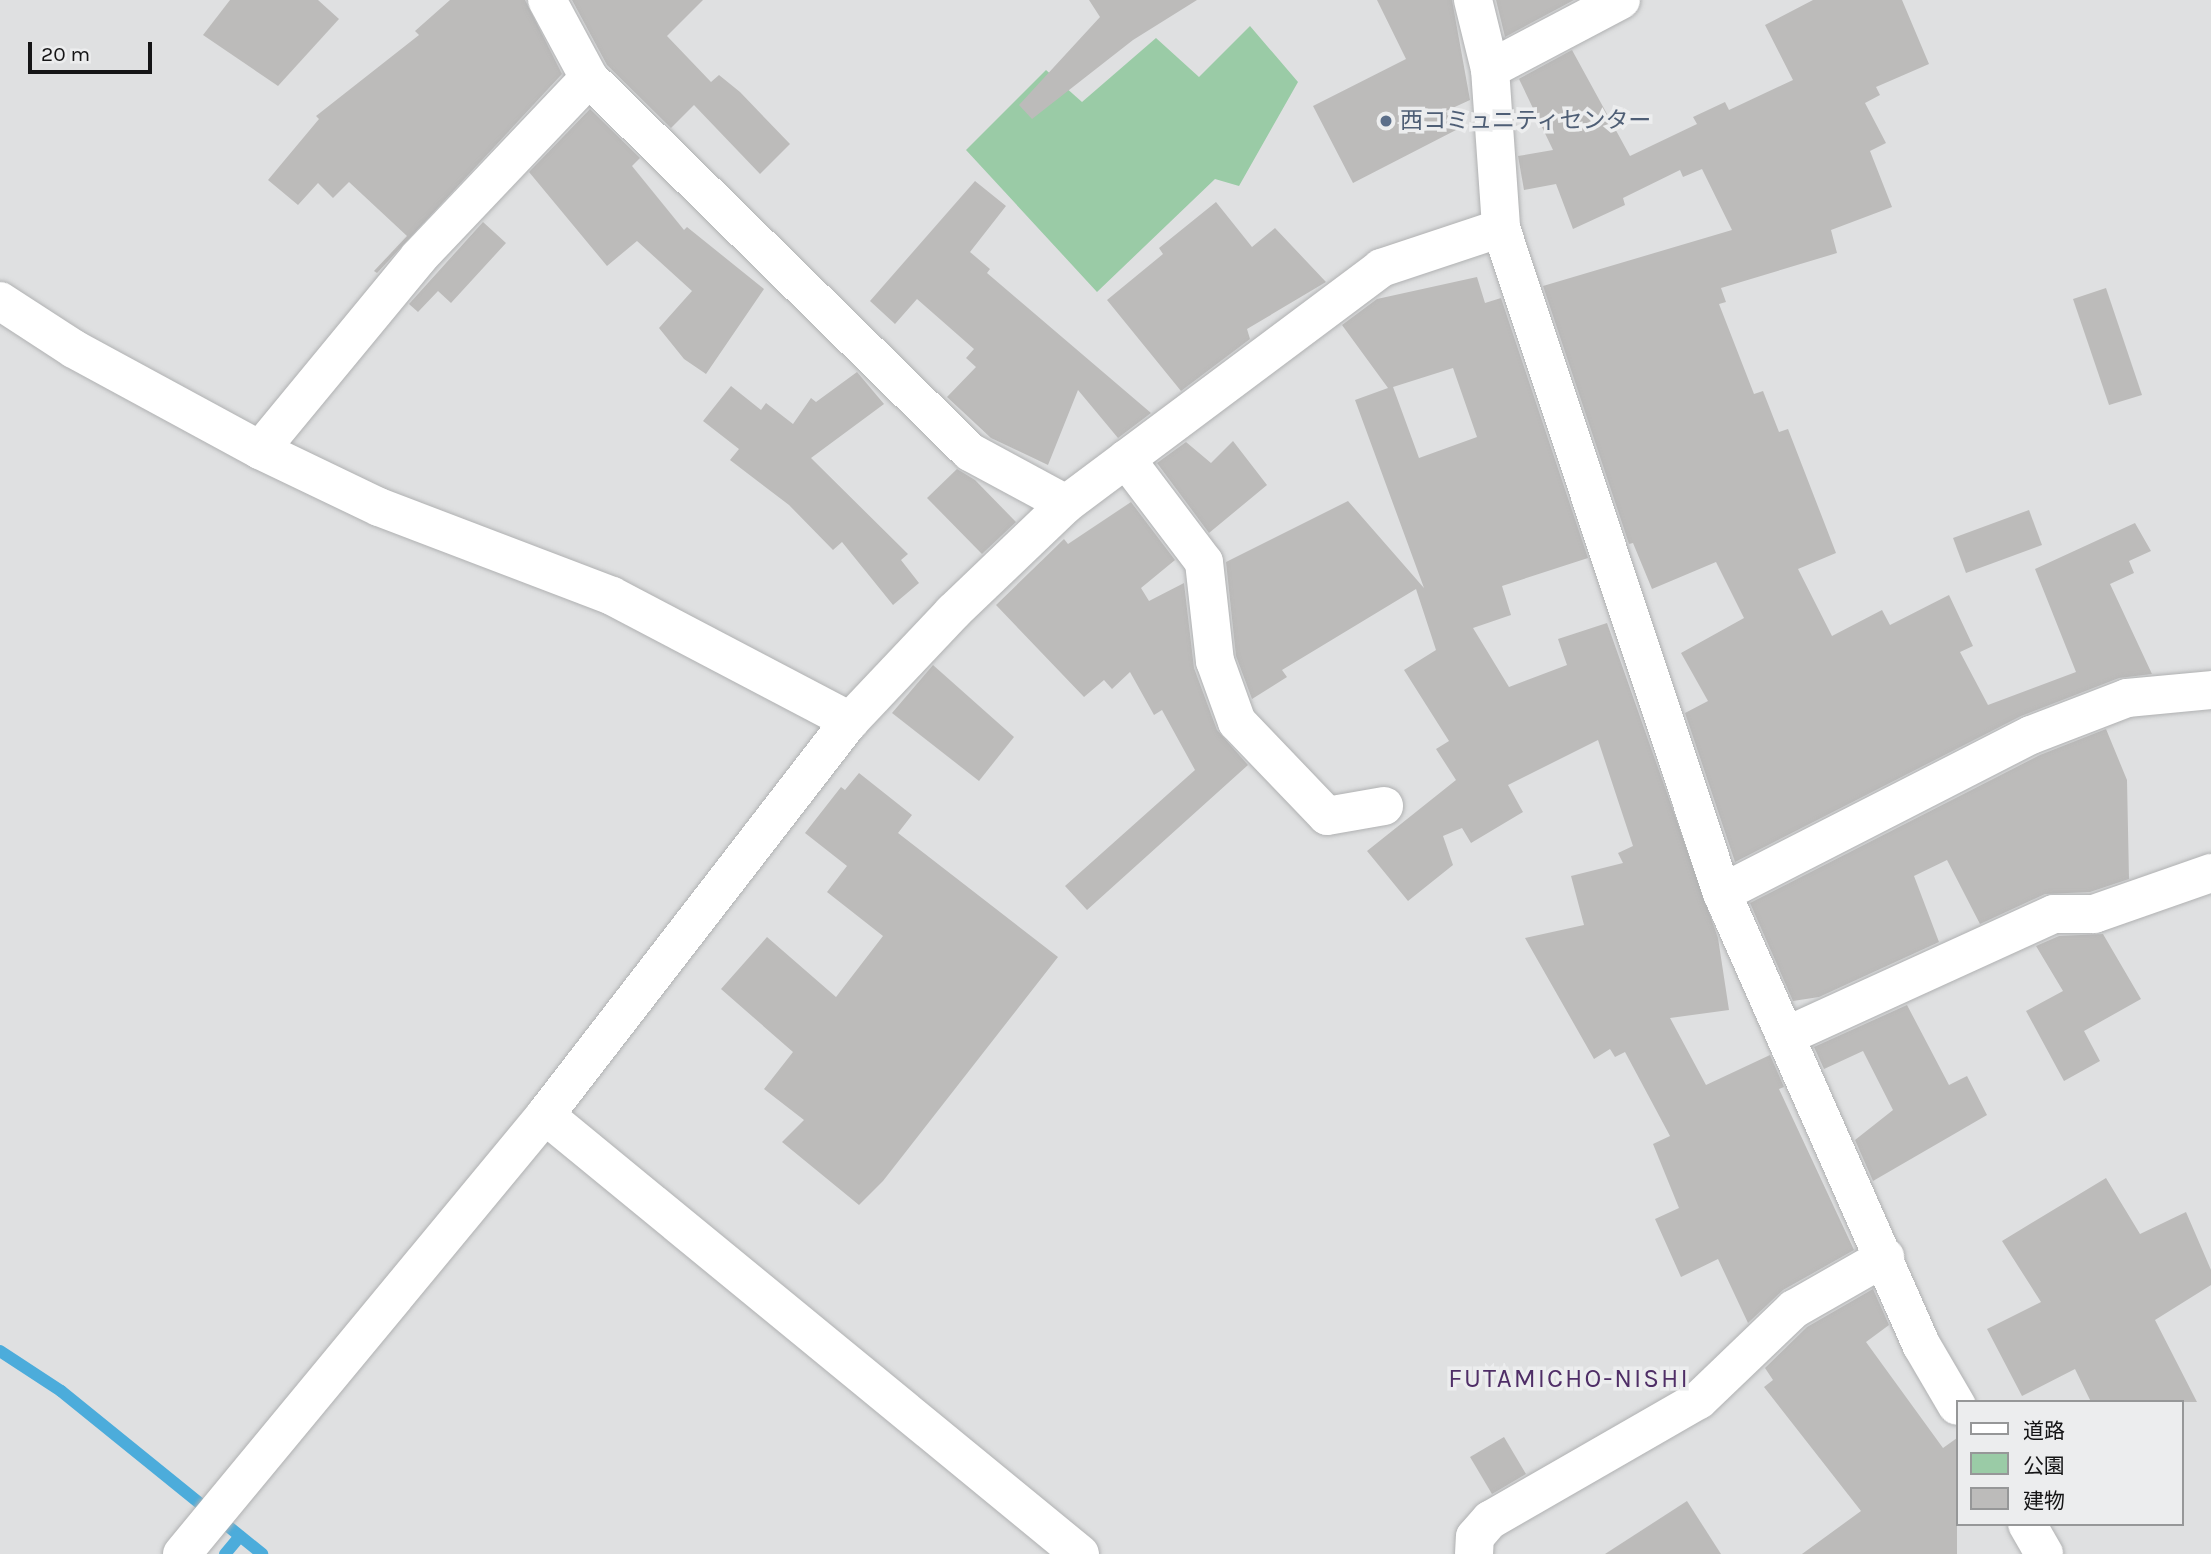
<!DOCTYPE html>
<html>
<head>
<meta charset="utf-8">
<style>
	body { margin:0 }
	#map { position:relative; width:2211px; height:1554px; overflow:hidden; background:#dfe0e1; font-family:Karla,"Noto Sans JP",sans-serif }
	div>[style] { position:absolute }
	.green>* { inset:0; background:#9acba6 }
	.stream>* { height:12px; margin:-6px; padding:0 6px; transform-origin:6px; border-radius:6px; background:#4cacdb }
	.building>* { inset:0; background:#bcbbba }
	.roads { filter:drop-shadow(0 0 2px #b0b1b2) drop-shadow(0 0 2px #b0b1b2) }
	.minor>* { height:38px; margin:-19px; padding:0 19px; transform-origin:19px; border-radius:19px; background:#fff }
	.dots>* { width:19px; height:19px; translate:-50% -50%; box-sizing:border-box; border:4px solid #ecedee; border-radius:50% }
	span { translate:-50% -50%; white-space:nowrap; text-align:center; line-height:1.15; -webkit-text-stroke:7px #ecedee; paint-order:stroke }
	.service-label { font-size:23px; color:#4e5e75 }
	.left { translate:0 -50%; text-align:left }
	.quarter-label { font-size:26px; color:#4f2e67; letter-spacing:2px }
	.legend { position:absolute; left:1956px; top:1400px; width:228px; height:126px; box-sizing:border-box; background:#ecedee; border:2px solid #969798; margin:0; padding:9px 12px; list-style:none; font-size:21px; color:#151516 }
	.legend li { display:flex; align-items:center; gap:14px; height:35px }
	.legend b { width:35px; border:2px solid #969798 }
	.scale { position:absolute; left:28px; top:42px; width:124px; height:32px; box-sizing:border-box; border:4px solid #151516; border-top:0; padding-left:9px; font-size:21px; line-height:24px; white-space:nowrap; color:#151516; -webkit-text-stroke:5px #ecedee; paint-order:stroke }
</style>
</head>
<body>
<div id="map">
	<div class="green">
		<div style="clip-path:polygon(1250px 26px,1298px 82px,1239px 186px,1215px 179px,1097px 292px,966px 150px,1046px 70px,1082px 102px,1156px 38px,1199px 77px)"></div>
	</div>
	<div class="stream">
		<div style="left:0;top:1351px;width:73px;rotate:33.3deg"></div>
		<div style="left:61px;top:1391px;width:259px;rotate:39deg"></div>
		<div style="left:225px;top:1554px;width:23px;rotate:-50deg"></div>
	</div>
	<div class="building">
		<div style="clip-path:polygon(230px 0,318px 0,339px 19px,278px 86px,203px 35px)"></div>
		<div style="clip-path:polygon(450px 0,525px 0,562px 74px,377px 273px,374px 271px,407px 236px,349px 182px,333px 198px,318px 183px,298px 205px,268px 180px,319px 119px,316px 116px,419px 35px,415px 31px)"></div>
		<div style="clip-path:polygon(572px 0,703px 0,667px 36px,711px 82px,719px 75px,740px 92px,790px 144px,760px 174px,694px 105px,671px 128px,607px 65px)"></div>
		<div style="clip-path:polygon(1089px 0,1197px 0,1133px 40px,1032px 119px,1019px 105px,1100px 17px)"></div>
		<div style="clip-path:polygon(1377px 0,1452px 0,1470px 100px,1446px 111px,1456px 130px,1353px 183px,1313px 106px,1406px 59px)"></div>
		<div style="clip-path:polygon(1496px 0,1574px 0,1505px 37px)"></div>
		<div style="clip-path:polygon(1813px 0,1902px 0,1929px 64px,1876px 87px,1880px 95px,1865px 103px,1886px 143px,1870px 151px,1892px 207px,1831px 230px,1837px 253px,1721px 288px,1726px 302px,1719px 304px,1754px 394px,1763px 391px,1779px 432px,1788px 429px,1836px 553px,1798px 569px,1832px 636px,1882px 610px,1890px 625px,1949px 595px,1973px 646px,1960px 652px,1988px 705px,2076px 672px,2035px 569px,2135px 523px,2151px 551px,2129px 561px,2134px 573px,2110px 584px,2152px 674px,2119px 678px,2021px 716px,1735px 862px,1685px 713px,1708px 701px,1681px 653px,1744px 618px,1716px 562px,1652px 589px,1633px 543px,1629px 544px,1543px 286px,1732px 230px,1702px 169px,1683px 177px,1680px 170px,1623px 198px,1625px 205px,1573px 229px,1556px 184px,1524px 190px,1518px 156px,1553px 150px,1519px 79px,1513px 82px,1572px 50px,1630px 156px,1697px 124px,1693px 117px,1725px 102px,1729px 110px,1793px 80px,1765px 25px)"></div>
		<div style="clip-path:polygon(590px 109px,640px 158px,632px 166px,684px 230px,687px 227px,764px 289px,706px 374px,684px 359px,659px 328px,692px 291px,637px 241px,607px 266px,529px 172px)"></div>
		<div style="clip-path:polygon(975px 181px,1006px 206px,970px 252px,990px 269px,987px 273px,1151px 413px,1118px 438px,1078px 390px,1048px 465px,991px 438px,947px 397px,976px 367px,966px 358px,974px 349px,917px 299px,895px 324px,870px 301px)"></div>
		<div style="clip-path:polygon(1216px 202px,1252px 247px,1275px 228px,1326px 282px,1247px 329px,1250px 339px,1181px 391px,1107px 300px,1163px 254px,1159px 248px)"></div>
		<div style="clip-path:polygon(483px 222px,506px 243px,451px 303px,438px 291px,418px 312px,409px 304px)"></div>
		<div style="clip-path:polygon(evenodd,1477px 277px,1485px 303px,1501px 298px,1588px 558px,1502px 586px,1511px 615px,1473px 628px,1509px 687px,1567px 665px,1558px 639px,1607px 623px,1718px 938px,1729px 1010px,1670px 1018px,1706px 1085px,1770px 1055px,1784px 1087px,1779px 1089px,1854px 1250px,1783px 1290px,1748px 1323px,1718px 1259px,1681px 1277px,1655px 1219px,1679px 1208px,1653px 1144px,1670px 1136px,1625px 1052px,1615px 1057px,1610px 1049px,1594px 1059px,1525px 938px,1584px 925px,1571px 876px,1623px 863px,1618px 853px,1633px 846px,1598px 740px,1508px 785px,1523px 812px,1471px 843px,1462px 828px,1443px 836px,1453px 865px,1408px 901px,1367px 851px,1456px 780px,1436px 749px,1449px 741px,1404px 670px,1436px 650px,1416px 589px,1282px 670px,1287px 677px,1252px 699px,1236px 656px,1226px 562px,1348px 501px,1424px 588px,1355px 400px,1388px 388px,1342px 325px,1377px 299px,1477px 277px,1453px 368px,1477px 437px,1419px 458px,1393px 387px,1453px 368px)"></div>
		<div style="clip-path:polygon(2106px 288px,2142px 395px,2109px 405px,2073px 299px)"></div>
		<div style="clip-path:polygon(857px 372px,884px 404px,811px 458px,908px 554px,901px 560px,919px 583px,893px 605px,842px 542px,833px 550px,789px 505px,730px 460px,739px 449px,703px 421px,731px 386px,761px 410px,766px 403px,793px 424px,811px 398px,816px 402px)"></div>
		<div style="clip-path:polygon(1233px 441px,1267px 485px,1209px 533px,1157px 463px,1186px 442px,1211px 463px)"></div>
		<div style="clip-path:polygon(957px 469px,975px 480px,1016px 522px,982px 554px,927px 498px)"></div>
		<div style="clip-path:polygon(1131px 502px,1175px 560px,1141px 588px,1149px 601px,1184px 583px,1194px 668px,1217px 730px,1248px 765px,1087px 910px,1065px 886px,1195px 770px,1162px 710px,1154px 715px,1130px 672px,1112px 689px,1104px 680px,1084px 697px,996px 605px,1064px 539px,1068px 544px)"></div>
		<div style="clip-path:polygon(2029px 510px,2042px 545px,1966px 573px,1953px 538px)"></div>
		<div style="clip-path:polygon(933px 665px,1014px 737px,979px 781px,892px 713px)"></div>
		<div style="clip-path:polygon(2106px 729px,2127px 780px,2129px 879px,2090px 892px,2045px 894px,1980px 924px,1947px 860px,1914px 876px,1939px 942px,1819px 997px,1793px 1001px,1750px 903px,2040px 755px)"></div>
		<div style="clip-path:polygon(859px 773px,912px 815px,898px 833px,1058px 957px,883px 1181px,859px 1205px,782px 1142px,804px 1120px,764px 1089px,793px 1052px,721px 989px,767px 937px,836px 997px,883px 936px,827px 892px,847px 866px,805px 833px,841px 787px,845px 790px)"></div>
		<div style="clip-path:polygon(2103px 934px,2141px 999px,2084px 1031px,2100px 1061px,2064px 1081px,2026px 1011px,2063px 991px,2036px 946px,2059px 936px)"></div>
		<div style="clip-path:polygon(1907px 1005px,1949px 1085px,1967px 1076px,1987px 1115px,1873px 1181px,1855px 1140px,1893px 1110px,1863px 1051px,1824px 1069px,1814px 1047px)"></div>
		<div style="clip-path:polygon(2106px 1178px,2140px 1234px,2186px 1212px,2211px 1270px,2211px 1285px,2155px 1320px,2197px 1402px,2091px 1402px,2075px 1369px,2022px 1396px,1987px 1329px,2041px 1302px,2002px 1241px)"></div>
		<div style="clip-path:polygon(1873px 1289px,1889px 1325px,1866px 1342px,1943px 1448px,1957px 1438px,1957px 1554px,1802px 1554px,1861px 1511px,1764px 1387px,1773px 1380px,1765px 1368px,1807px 1327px)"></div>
		<div style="clip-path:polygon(1504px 1437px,1526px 1474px,1492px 1494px,1470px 1457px)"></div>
		<div style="clip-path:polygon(1687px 1501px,1721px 1554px,1605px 1554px)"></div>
	</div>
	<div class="roads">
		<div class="minor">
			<div style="left:547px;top:0;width:89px;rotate:61.7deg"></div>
			<div style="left:589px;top:78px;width:534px;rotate:44.47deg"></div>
			<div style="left:970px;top:452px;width:109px;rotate:28.4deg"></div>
			<div style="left:1473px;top:0;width:71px;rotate:76.2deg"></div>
			<div style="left:1490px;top:69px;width:159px;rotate:86deg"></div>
			<div style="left:1501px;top:228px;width:701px;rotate:71.62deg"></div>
			<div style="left:1722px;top:893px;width:495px;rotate:66.2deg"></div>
			<div style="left:1922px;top:1346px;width:69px;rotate:59.7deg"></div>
			<div style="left:1490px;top:69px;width:148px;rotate:-27.8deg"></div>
			<div style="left:0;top:301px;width:88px;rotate:33deg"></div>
			<div style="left:74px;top:349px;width:212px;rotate:28.5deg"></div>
			<div style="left:260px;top:450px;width:132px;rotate:25.6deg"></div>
			<div style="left:379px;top:507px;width:249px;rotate:20.9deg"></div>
			<div style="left:612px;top:596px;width:269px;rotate:27.7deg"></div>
			<div style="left:260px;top:450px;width:250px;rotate:-50.5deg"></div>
			<div style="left:419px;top:257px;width:247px;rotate:-46.5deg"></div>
			<div style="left:1126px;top:459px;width:129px;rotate:52.9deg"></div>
			<div style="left:1204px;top:562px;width:100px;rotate:83.7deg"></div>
			<div style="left:1215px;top:661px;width:65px;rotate:70.2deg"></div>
			<div style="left:1237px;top:722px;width:130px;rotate:46.2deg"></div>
			<div style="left:1327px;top:816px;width:58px;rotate:-10deg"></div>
			<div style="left:1722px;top:893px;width:347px;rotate:-27.1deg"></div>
			<div style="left:2031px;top:735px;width:103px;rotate:-21.1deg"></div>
			<div style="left:2127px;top:698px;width:84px;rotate:-5.4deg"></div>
			<div style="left:1786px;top:1036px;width:294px;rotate:-24.5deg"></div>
			<div style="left:2054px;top:914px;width:40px"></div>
			<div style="left:2094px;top:914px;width:124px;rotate:-19.3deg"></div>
			<div style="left:545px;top:1115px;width:692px;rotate:39.37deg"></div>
			<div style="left:2027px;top:1524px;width:34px;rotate:60deg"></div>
			<div style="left:182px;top:1554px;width:570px;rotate:-50.41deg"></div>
			<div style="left:545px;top:1115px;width:498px;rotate:-52.3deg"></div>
			<div style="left:850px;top:721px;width:150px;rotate:-46.6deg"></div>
			<div style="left:953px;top:612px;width:156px;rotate:-43.7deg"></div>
			<div style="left:1066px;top:504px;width:394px;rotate:-36.8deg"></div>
			<div style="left:1381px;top:268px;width:126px;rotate:-18.4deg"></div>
			<div style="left:1474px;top:1554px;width:17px;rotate:-87deg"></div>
			<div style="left:1475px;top:1537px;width:23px;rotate:-49deg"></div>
			<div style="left:1490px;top:1520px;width:241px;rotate:-29.9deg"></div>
			<div style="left:1699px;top:1400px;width:132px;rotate:-43.8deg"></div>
			<div style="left:1794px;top:1309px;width:105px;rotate:-29.7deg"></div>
		</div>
	</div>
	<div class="dots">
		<div style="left:1386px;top:121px;background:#5c6f8a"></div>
	</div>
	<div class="service-label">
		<span class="left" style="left:1400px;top:121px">西コミュニティセンター</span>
	</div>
	<div class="quarter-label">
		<span style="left:1569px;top:1379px">FUTAMICHO-NISHI</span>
	</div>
	<ul class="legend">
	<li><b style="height:9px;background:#fff"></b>道路</li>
	<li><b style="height:19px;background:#9acba6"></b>公園</li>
	<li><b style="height:19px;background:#bcbbba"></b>建物</li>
	</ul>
	<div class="scale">20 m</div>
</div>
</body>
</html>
